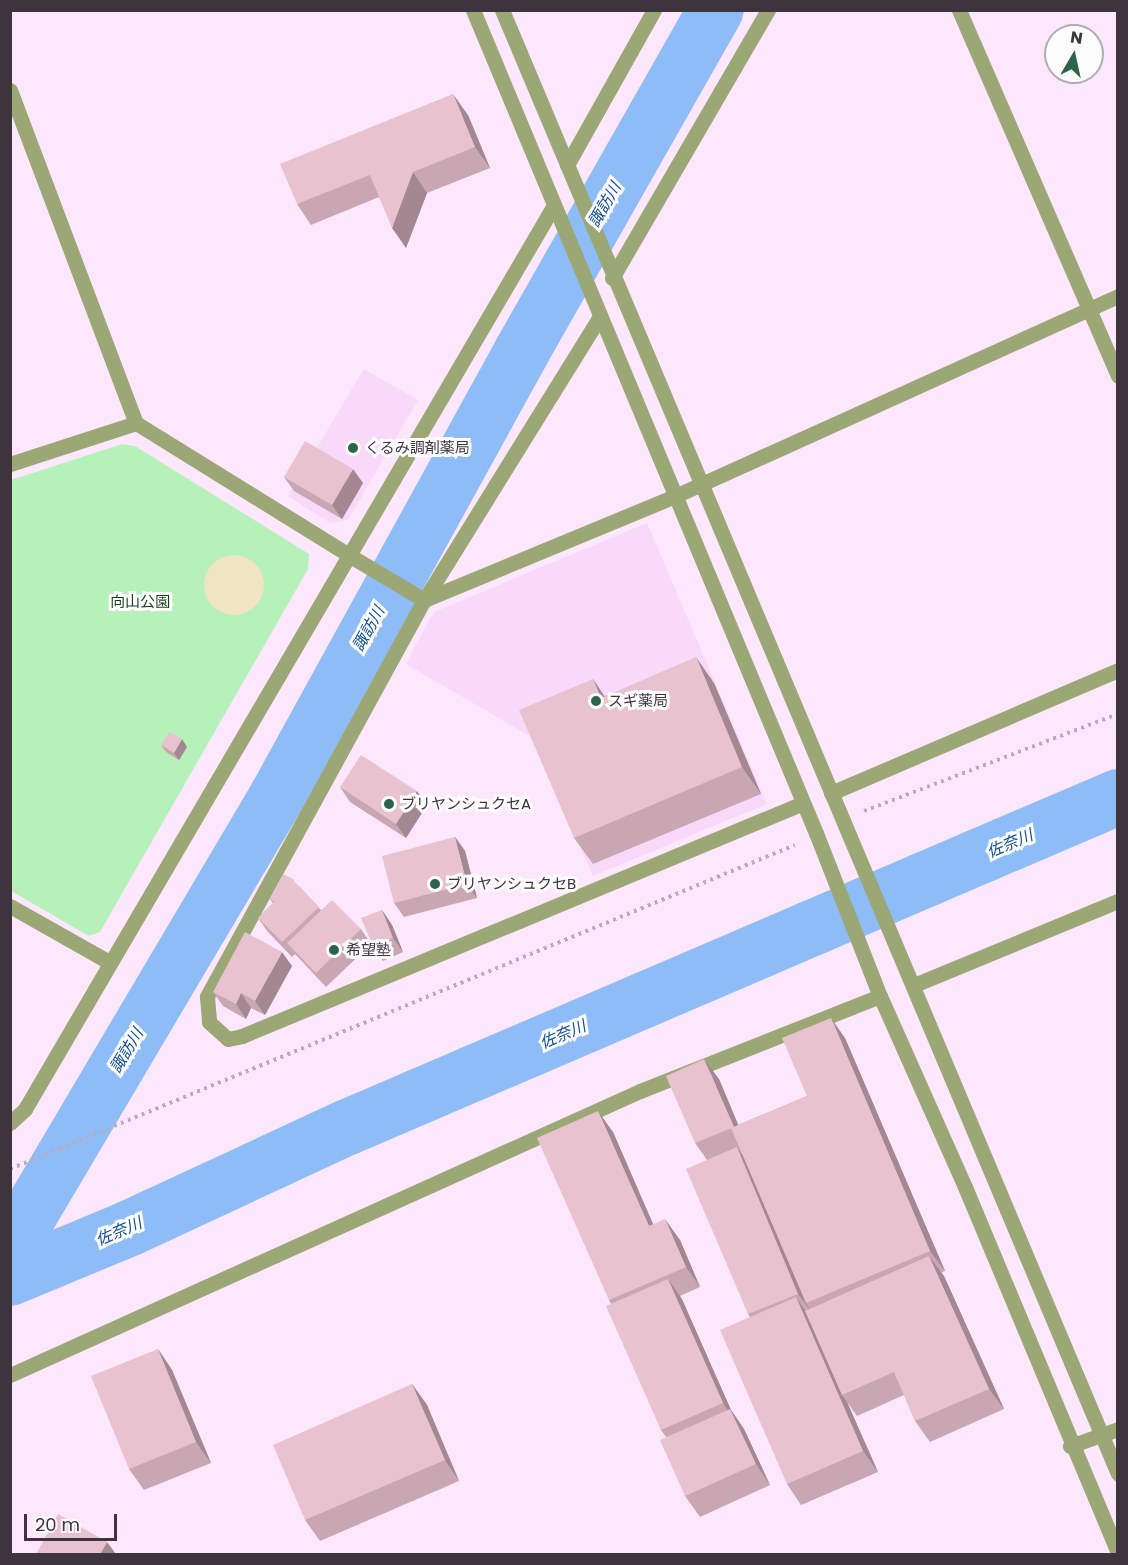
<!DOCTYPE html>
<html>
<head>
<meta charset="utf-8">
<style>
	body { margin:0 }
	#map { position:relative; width:1128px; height:1565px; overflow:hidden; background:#fce7fd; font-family:Poppins,"Noto Sans JP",sans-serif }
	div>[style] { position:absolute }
	.built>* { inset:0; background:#f9d9fa }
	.green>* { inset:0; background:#b7f1ba }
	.sand>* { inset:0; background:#efe5c0 }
	.round { border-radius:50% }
	.river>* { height:56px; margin:-28px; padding:0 28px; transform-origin:28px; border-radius:28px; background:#8dbcf7 }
	.path>* { height:4px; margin-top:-2px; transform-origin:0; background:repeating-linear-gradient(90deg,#bbaabc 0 3px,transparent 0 7.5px) }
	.minor>* { height:15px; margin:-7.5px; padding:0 7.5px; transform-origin:7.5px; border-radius:7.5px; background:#9ba875 }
	.tertiary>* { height:15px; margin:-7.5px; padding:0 7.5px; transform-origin:7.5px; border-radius:7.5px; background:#9ba875 }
	.wall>* { inset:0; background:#c8a7b2 }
	.shaded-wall>* { inset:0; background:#a38891 }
	.building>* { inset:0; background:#e9c2cf }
	.dots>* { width:16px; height:16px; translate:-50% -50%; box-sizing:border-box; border:3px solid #fcfcfc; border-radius:50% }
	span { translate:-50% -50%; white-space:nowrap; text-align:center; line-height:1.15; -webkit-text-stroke:6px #fcfcfc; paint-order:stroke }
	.poi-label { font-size:15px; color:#3e343e }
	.left { translate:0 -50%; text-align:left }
	.park-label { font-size:15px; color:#153f1b }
	.water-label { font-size:16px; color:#0f4f95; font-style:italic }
	.frame { position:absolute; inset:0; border:12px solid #3e343e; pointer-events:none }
	.north { position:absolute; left:1044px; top:24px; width:60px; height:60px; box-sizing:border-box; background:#fcfcfc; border:2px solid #b0acb0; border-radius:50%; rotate:9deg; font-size:16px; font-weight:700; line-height:24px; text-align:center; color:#3e343e }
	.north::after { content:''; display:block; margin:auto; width:21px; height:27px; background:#2c6349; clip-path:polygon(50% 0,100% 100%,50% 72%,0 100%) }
	.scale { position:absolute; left:24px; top:1514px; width:93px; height:27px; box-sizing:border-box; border:3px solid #3e343e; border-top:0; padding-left:8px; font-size:18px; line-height:21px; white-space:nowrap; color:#3e343e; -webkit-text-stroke:4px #fcfcfc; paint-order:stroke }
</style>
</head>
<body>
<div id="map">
	<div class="built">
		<div style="clip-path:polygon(364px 369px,418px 400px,348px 520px,330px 523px,288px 496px)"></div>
		<div style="clip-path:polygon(647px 523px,767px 804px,593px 876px,533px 738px,406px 664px,434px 612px)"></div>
	</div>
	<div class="green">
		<div style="clip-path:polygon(122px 444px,135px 446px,309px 554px,308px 569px,100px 932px,89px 936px,11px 891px,11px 480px)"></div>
	</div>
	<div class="sand">
		<div class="round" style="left:204px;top:555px;width:60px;height:60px"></div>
	</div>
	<div class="river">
		<div style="left:10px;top:1241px;width:11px;rotate:-41deg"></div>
		<div style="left:18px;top:1234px;width:507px;rotate:-59.39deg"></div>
		<div style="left:276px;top:798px;width:510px;rotate:-61.17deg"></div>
		<div style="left:522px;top:351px;width:392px;rotate:-60.4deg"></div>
		<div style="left:10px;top:1278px;width:130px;rotate:-22.6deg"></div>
		<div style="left:130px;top:1228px;width:240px;rotate:-24.9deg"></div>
		<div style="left:348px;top:1127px;width:838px;rotate:-23.2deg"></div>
	</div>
	<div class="path">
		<div style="left:864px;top:811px;width:272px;rotate:-20.9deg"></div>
		<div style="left:10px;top:1169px;width:849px;rotate:-22.43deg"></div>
	</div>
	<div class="minor">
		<div style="left:959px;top:10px;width:399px;rotate:66.5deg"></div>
		<div style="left:10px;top:90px;width:356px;rotate:69.3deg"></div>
		<div style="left:136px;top:423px;width:254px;rotate:31.8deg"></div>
		<div style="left:352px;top:557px;width:84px;rotate:30.8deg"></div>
		<div style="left:424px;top:600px;width:272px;rotate:-22.5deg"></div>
		<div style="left:567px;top:165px;width:178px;rotate:-60.7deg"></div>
		<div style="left:612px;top:278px;width:310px;rotate:-59.8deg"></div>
		<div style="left:599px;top:318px;width:332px;rotate:121.8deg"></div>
		<div style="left:424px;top:600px;width:452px;rotate:118.7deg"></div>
		<div style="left:207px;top:997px;width:25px;rotate:85deg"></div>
		<div style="left:209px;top:1022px;width:25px;rotate:42deg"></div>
		<div style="left:228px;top:1039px;width:14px;rotate:-12deg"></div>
		<div style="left:242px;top:1036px;width:607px;rotate:-22.55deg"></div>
		<div style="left:10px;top:464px;width:133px;rotate:-18deg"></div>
		<div style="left:831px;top:793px;width:312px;rotate:-23.2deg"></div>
		<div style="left:10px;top:906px;width:114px;rotate:29.5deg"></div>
		<div style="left:914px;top:985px;width:221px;rotate:-22.4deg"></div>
		<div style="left:10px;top:1123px;width:21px;rotate:-43deg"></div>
		<div style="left:25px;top:1109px;width:1045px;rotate:-59.66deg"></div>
		<div style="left:10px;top:1375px;width:691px;rotate:-24.27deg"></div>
		<div style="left:640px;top:1091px;width:258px;rotate:-21.6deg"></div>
	</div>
	<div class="tertiary">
		<div style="left:473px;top:10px;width:892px;rotate:67.38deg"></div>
		<div style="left:816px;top:833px;width:175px;rotate:68.6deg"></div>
		<div style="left:880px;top:996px;width:209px;rotate:66deg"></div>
		<div style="left:965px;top:1187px;width:397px;rotate:67.3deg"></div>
		<div style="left:502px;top:10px;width:1588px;rotate:67.18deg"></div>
		<div style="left:675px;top:496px;width:486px;rotate:-24.3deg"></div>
		<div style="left:1070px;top:1446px;width:51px;rotate:-19.5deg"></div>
	</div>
	<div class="wall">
		<div style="clip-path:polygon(468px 115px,490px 168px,427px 193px,406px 248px,379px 197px,311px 225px,297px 204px)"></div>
		<div style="clip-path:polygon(284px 477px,363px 483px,342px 519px,294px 491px)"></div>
		<div style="clip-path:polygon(593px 679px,604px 696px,714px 683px,761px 794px,593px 864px,574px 838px)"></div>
		<div style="clip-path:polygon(161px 745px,187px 747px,179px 760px,166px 752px)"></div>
		<div style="clip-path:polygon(340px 787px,427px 805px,406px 838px,350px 802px)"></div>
		<div style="clip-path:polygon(455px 837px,465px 851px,477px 898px,404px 917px,394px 903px)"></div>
		<div style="clip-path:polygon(300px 887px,321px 910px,361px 929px,371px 944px,326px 987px,295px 954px,292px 957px,268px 932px,258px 918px,273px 903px,270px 899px)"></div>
		<div style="clip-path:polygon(382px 910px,392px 925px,403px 952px,383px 961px,373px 946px)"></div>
		<div style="clip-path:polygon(292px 966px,265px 1015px,251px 1008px,246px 1019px,223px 1006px,213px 992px)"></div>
		<div style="clip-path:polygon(845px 1038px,945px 1271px,941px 1273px,944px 1276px,1004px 1409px,930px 1442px,915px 1421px,904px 1395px,857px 1416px,847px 1402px,878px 1472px,801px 1505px,787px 1484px,750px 1317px,748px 1314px,707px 1160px,695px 1143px,719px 1079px,738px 1125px,807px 1096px)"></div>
		<div style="clip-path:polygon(613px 1132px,653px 1224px,680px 1240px,700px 1287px,680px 1296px,731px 1410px,744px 1429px,770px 1485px,700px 1517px,685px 1496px,666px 1437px,661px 1430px,611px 1304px,609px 1300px)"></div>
		<div style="clip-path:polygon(158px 1349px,172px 1370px,211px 1463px,144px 1490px,129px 1469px)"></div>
		<div style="clip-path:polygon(412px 1384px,427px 1405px,459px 1481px,320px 1541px,305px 1520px)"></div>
	</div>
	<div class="shaded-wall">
		<div style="clip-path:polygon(453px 94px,468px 115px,490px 168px,475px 147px)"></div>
		<div style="clip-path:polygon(413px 172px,427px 193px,406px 248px,392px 228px)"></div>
		<div style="clip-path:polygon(353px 469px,363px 483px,342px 519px,332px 505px)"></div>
		<div style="clip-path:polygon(696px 657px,714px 683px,761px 794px,742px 767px)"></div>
		<div style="clip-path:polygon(593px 679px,611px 706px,601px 698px)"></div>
		<div style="clip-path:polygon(182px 739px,187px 747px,179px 760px,174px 753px)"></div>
		<div style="clip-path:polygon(417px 791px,427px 805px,406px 838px,396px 824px)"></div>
		<div style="clip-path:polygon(455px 837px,465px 851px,477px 898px,467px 884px)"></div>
		<div style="clip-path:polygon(382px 910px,392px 925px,403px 952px,393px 938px)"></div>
		<div style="clip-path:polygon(282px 952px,292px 966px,265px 1015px,255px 1001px)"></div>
		<div style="clip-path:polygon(241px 993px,251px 1008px,246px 1019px,236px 1004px)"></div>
		<div style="clip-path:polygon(831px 1018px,845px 1038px,945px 1271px,930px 1251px)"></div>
		<div style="clip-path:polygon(704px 1059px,719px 1079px,748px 1148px,734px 1127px)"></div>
		<div style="clip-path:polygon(598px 1111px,613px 1132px,663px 1247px,649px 1226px)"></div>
		<div style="clip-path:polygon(737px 1147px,751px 1168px,806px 1303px,813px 1314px,798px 1294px)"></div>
		<div style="clip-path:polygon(665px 1219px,680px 1240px,700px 1287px,686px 1267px)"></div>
		<div style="clip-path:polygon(929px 1256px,944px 1276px,1004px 1409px,989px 1389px)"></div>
		<div style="clip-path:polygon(668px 1279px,682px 1299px,731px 1410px,744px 1429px,770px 1485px,756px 1464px,737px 1424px,723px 1403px)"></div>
		<div style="clip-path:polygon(796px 1297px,810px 1318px,842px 1395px,847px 1402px,878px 1472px,863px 1451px)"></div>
		<div style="clip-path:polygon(158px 1349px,172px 1370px,211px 1463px,196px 1442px)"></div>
		<div style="clip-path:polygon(412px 1384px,427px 1405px,459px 1481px,445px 1460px)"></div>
		<div style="clip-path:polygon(107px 1542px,116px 1554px,100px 1554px)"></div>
	</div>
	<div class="building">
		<div style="clip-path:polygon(453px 94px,475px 147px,413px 172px,392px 228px,370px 175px,297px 204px,280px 164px)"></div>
		<div style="clip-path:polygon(305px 441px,353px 469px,332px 505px,284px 477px)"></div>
		<div style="clip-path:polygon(696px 657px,742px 767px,574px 838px,519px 710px,593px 679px,601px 698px)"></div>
		<div style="clip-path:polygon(169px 732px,182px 739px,174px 753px,161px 745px)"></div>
		<div style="clip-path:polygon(361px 755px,417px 791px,396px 824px,340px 787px)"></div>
		<div style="clip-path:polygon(455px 837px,467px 884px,394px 903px,382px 856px)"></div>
		<div style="clip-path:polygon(283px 874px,295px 880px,293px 884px,275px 902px,270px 899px)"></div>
		<div style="clip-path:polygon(295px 882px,319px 907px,282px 942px,258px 918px)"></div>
		<div style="clip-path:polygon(332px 900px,361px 929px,316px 973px,287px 943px)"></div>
		<div style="clip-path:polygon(382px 910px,393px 938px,373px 946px,361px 918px)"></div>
		<div style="clip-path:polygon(245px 932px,282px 952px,255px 1001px,241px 993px,236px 1004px,213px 992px)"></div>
		<div style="clip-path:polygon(831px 1018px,930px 1251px,806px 1303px,731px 1128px,807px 1096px,782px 1038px)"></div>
		<div style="clip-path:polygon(704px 1059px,734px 1127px,695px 1143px,666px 1076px)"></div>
		<div style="clip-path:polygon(598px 1111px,649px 1226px,665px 1219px,686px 1267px,609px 1300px,537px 1138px)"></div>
		<div style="clip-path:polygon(737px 1147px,798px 1294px,748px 1314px,686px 1169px)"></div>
		<div style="clip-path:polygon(929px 1256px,989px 1389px,915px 1421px,894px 1372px,842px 1395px,805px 1311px)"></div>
		<div style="clip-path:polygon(668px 1279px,723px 1403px,661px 1430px,606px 1306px)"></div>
		<div style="clip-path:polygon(796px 1297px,863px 1451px,787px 1484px,720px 1330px)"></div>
		<div style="clip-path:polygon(158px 1349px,196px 1442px,129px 1469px,91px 1376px)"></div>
		<div style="clip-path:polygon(412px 1384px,445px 1460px,305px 1520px,273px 1445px)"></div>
		<div style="clip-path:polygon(730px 1409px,756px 1464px,685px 1496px,660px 1440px)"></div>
		<div style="clip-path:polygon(58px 1514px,107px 1542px,100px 1554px,36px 1554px)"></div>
	</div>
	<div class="dots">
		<div style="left:353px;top:448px;background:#2c6349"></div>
		<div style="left:596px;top:701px;background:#2c6349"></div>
		<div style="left:389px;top:804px;background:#2c6349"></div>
		<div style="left:435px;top:884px;background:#2c6349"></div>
		<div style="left:334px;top:950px;background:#2c6349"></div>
	</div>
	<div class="poi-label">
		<span class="left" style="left:365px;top:448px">くるみ調剤薬局</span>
		<span class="left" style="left:608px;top:701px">スギ薬局</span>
		<span class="left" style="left:401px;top:804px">ブリヤンシュクセA</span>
		<span class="left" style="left:447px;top:884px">ブリヤンシュクセB</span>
		<span class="left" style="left:346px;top:950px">希望塾</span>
	</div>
	<div class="park-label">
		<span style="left:140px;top:602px">向山公園</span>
	</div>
	<div class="water-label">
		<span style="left:605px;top:205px;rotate:-60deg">諏訪川</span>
		<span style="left:369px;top:629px;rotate:-61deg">諏訪川</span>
		<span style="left:1010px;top:844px;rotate:-23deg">佐奈川</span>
		<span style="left:563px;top:1035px;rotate:-23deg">佐奈川</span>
		<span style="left:127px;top:1051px;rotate:-59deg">諏訪川</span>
		<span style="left:119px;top:1232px;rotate:-23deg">佐奈川</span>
	</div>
	<div class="frame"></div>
	<div class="north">N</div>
	<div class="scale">20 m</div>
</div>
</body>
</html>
